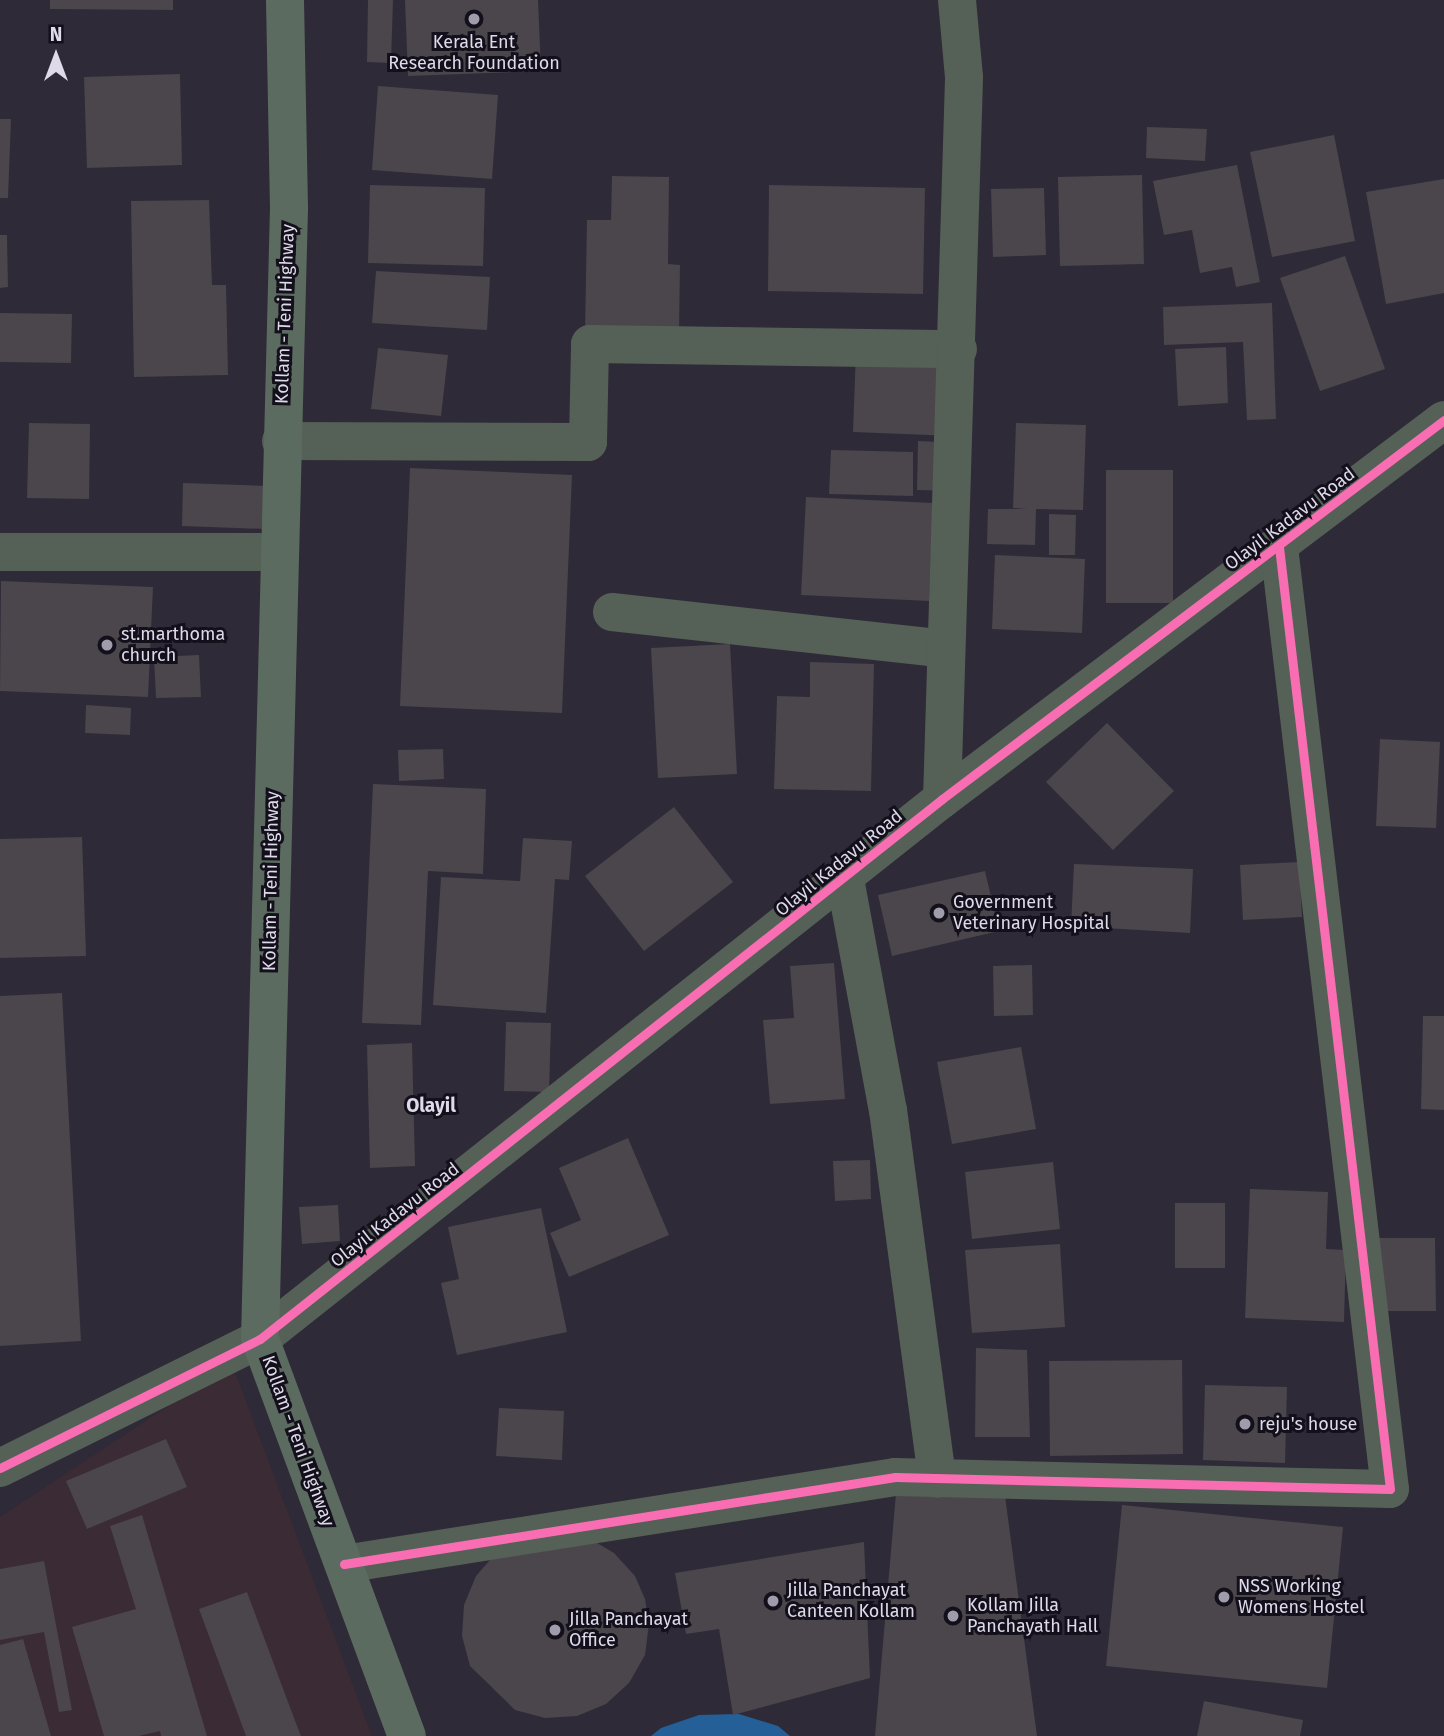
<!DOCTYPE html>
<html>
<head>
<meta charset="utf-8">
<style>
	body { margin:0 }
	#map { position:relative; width:1444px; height:1736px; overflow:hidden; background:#2e2a37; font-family:"Fira Sans",sans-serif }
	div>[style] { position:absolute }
	.education>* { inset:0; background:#3a2b34 }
	.water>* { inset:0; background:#246097 }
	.building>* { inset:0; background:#4b454c }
	.minor>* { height:38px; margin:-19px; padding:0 19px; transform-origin:19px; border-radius:19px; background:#556056 }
	.major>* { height:38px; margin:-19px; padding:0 19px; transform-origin:19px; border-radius:19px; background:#5c6b60 }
	.cycleway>* { height:9px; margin:-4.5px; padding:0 4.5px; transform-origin:4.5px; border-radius:4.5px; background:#f96db3 }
	.dots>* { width:19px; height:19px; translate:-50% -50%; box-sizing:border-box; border:4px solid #13101b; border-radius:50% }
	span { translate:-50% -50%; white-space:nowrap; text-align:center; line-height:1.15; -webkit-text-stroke:6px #13101b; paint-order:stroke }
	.poi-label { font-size:18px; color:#dedaea }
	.left { translate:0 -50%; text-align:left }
	.street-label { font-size:18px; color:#dedaea }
	.neighbourhood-label { font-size:19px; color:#dedaea; font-weight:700 }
	.north { position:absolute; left:21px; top:21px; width:70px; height:70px; -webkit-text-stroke:5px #13101b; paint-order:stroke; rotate:0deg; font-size:19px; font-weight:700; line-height:28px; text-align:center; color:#dedaea }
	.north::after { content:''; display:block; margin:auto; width:24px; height:32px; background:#dedaea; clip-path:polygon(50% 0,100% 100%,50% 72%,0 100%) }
</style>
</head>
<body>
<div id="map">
	<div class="education">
		<div style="clip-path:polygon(232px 1364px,372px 1736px,0 1736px,0 1517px)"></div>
	</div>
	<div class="water">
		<div style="clip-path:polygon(739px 1714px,778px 1726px,790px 1736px,651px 1736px,661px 1728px,699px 1715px)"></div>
	</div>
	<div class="building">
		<div style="clip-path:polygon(50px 0,173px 0,173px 10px,50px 9px)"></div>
		<div style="clip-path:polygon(368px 0,393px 0,391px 63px,367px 62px)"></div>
		<div style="clip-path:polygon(405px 0,538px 0,541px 71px,408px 76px)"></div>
		<div style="clip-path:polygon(180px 74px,182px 165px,87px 168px,84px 77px)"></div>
		<div style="clip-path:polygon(378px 86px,498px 95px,492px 179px,372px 170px)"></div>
		<div style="clip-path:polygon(0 119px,11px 119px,8px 198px,0 198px)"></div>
		<div style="clip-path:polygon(1147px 127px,1207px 129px,1205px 161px,1146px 158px)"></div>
		<div style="clip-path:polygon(1334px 135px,1355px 241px,1272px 257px,1250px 152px)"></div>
		<div style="clip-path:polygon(1237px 165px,1260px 282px,1236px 287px,1232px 267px,1200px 273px,1192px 230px,1164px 235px,1153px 181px)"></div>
		<div style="clip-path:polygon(1142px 175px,1144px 264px,1060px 266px,1058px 177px)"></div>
		<div style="clip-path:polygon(612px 176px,669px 177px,668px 264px,680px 265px,679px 334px,585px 333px,587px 220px,611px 220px)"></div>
		<div style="clip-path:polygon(1444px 179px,1444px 293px,1386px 304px,1366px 192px)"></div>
		<div style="clip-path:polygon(370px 185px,485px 188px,483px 266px,368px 263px)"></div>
		<div style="clip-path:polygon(769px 185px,925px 188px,923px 294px,768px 291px)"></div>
		<div style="clip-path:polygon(1044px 188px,1046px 255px,993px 257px,991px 189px)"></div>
		<div style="clip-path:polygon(209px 200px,212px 285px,226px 285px,228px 375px,134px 377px,131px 201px)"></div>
		<div style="clip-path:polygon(0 235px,7px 235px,8px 287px,0 288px)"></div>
		<div style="clip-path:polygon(1345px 256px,1385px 369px,1320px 391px,1280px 278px)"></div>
		<div style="clip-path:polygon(376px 271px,490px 277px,487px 330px,372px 323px)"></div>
		<div style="clip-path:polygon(1272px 303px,1276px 419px,1247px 420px,1243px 342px,1164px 345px,1163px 307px)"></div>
		<div style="clip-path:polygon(0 313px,72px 314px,71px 363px,0 362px)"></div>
		<div style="clip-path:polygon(1226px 347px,1228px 403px,1178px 406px,1175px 349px)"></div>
		<div style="clip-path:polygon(378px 348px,448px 355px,441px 416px,371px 409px)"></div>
		<div style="clip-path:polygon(856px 350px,956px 354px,953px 436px,853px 432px)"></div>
		<div style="clip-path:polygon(29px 423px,90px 424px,89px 499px,27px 498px)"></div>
		<div style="clip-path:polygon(1016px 423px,1086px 425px,1083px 510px,1036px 509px,1035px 545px,987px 544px,988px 509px,1027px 509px,1013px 508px)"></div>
		<div style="clip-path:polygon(918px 441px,961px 443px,959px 491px,917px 490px)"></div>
		<div style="clip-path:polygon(831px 450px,913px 452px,913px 496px,829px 494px)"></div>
		<div style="clip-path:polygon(410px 468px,572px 475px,562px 713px,400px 706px)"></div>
		<div style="clip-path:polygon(1106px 470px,1173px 470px,1173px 603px,1106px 603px)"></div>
		<div style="clip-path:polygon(183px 483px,267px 486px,266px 529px,182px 526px)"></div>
		<div style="clip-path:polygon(806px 497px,933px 503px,929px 601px,801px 595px)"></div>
		<div style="clip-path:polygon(1049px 514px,1076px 515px,1075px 555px,1049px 555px)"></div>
		<div style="clip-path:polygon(995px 555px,1085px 559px,1082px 633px,992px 629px)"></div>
		<div style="clip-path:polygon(1px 581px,153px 587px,148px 697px,0 691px)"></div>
		<div style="clip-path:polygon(730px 644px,737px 774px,658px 778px,651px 648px)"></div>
		<div style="clip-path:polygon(199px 655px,201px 697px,156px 698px,154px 657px)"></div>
		<div style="clip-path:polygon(810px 662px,874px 664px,871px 791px,774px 789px,777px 696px,810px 697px)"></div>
		<div style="clip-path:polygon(86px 705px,131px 708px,130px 735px,85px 733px)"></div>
		<div style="clip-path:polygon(1107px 723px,1174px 791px,1113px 850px,1046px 782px)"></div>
		<div style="clip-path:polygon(1380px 739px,1440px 742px,1436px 828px,1376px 826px)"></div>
		<div style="clip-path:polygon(443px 749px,444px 779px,399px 781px,398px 750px)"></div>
		<div style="clip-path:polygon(373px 784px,486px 789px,483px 874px,428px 871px,421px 1025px,362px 1023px)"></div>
		<div style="clip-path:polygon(674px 807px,733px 882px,644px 951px,585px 876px)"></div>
		<div style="clip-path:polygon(82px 837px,86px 956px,0 958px,0 839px)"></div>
		<div style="clip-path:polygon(523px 838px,572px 841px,569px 880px,555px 879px,546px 1013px,433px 1005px,441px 877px,520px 881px)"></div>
		<div style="clip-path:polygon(1299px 862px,1302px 917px,1243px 920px,1240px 865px)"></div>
		<div style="clip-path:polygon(1074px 864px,1193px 869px,1190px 933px,1071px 926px)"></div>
		<div style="clip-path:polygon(985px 871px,999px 931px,892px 956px,878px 895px)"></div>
		<div style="clip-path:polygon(834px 963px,845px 1099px,770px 1104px,763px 1020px,794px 1018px,790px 966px)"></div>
		<div style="clip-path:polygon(1032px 965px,1033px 1015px,994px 1016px,993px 966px)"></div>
		<div style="clip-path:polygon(62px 993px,81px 1341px,0 1346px,0 996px)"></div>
		<div style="clip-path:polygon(1423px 1016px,1444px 1016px,1444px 1110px,1421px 1109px)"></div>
		<div style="clip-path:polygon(506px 1022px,551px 1023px,549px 1092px,504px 1091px)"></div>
		<div style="clip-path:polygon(412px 1043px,415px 1166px,370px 1168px,367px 1045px)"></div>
		<div style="clip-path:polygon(1021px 1047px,1036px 1129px,952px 1144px,937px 1062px)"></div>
		<div style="clip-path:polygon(628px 1138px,669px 1235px,569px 1277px,550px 1233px,581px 1220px,559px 1168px)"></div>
		<div style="clip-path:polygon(870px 1160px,871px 1199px,835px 1201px,833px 1161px)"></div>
		<div style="clip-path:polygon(1053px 1162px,1060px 1229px,972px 1239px,965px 1172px)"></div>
		<div style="clip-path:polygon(1250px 1189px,1328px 1192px,1326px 1249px,1346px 1250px,1344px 1322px,1245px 1318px)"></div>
		<div style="clip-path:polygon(1175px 1203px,1225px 1203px,1225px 1268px,1175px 1268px)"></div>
		<div style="clip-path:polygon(338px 1205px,340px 1241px,302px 1244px,299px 1207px)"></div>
		<div style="clip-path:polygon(541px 1208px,567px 1332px,457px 1355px,441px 1283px,459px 1279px,448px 1227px)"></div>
		<div style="clip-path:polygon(1376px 1238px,1435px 1238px,1436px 1311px,1378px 1311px)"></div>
		<div style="clip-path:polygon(1060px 1244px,1065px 1327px,972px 1333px,965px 1250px)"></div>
		<div style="clip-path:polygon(976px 1348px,1027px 1350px,1030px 1437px,975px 1437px)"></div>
		<div style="clip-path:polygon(1182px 1360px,1183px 1454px,1050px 1456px,1049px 1361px)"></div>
		<div style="clip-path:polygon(1205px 1385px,1287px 1387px,1285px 1463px,1203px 1460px)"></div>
		<div style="clip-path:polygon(499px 1408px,564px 1411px,562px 1460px,496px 1456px)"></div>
		<div style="clip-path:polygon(166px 1439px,187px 1487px,87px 1529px,66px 1481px)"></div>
		<div style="clip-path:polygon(896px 1493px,1005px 1496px,1037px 1736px,875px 1736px)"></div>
		<div style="clip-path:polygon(1122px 1505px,1343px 1527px,1327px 1688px,1106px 1666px)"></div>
		<div style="clip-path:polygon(142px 1515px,207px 1736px,161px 1736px,160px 1731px,139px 1736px,104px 1736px,72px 1627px,136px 1609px,110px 1526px)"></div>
		<div style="clip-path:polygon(587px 1537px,614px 1553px,635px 1576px,645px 1599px,649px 1624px,645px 1655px,629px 1683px,606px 1704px,577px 1716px,545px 1718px,515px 1710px,470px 1666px,462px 1636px,464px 1605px,476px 1576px,496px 1553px)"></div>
		<div style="clip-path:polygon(864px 1542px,870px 1678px,733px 1715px,719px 1629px,686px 1634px,675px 1573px)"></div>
		<div style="clip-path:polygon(44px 1561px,72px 1710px,59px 1712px,44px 1632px,0 1640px,0 1569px)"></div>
		<div style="clip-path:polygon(247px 1592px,294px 1718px,301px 1736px,246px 1736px,199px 1609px)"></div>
		<div style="clip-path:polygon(23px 1639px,51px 1736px,0 1736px,0 1645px)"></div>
		<div style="clip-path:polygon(1204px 1701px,1303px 1720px,1300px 1736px,1197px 1736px)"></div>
	</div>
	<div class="minor">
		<div style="left:281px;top:441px;width:307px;rotate:0.2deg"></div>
		<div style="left:588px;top:442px;width:98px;rotate:-88.8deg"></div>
		<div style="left:590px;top:344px;width:368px;rotate:0.8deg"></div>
		<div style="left:0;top:552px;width:279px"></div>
		<div style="left:612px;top:612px;width:336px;rotate:6.3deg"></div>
		<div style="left:942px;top:799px;width:722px;rotate:-88.25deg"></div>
		<div style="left:964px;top:77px;width:77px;rotate:-95.2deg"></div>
		<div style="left:845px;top:879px;width:235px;rotate:79.5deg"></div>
		<div style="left:888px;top:1110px;width:372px;rotate:82.4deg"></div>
		<div style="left:0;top:1468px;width:290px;rotate:-26.4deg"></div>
		<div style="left:260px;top:1339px;width:870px;rotate:-38.37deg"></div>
		<div style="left:942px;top:799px;width:629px;rotate:-37.05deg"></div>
		<div style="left:344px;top:1564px;width:558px;rotate:-8.97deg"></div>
		<div style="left:895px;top:1477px;width:495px;rotate:1.4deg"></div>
		<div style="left:1390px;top:1489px;width:949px;rotate:-96.72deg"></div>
	</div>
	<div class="major">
		<div style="left:285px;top:0;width:208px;rotate:88.9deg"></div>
		<div style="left:289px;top:208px;width:1131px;rotate:91.47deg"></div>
		<div style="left:260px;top:1339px;width:423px;rotate:69.7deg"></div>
	</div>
	<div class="cycleway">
		<div style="left:0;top:1468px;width:290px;rotate:-26.4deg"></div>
		<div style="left:260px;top:1339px;width:870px;rotate:-38.37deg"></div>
		<div style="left:942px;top:799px;width:629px;rotate:-37.05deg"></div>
		<div style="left:344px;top:1564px;width:558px;rotate:-8.97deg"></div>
		<div style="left:895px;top:1477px;width:495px;rotate:1.4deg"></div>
		<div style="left:1390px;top:1489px;width:949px;rotate:-96.72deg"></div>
	</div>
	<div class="dots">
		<div style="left:474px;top:19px;background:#a09cab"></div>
		<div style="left:107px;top:645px;background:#a09cab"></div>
		<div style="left:939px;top:913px;background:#a09cab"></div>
		<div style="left:1245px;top:1424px;background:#a09cab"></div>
		<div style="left:1224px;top:1597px;background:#a09cab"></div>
		<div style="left:773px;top:1601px;background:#a09cab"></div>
		<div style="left:953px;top:1616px;background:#a09cab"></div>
		<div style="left:555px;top:1630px;background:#a09cab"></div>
	</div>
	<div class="poi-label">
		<span style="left:474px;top:53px">Kerala Ent<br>Research Foundation</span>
		<span class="left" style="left:121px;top:645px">st.marthoma<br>church</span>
		<span class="left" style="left:953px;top:913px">Government<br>Veterinary Hospital</span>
		<span class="left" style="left:1259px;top:1424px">reju's house</span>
		<span class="left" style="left:1238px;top:1597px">NSS Working<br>Womens Hostel</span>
		<span class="left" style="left:787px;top:1601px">Jilla Panchayat<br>Canteen Kollam</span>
		<span class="left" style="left:967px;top:1616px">Kollam Jilla<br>Panchayath Hall</span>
		<span class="left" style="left:569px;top:1630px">Jilla Panchayat<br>Office</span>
	</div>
	<div class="street-label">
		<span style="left:285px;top:314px;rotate:-88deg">Kollam - Teni Highway</span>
		<span style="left:1290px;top:519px;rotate:-37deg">Olayil Kadavu Road</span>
		<span style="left:839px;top:863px;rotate:-39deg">Olayil Kadavu Road</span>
		<span style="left:271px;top:881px;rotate:-89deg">Kollam - Teni Highway</span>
		<span style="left:395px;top:1215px;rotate:-38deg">Olayil Kadavu Road</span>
		<span style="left:298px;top:1441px;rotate:70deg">Kollam - Teni Highway</span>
	</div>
	<div class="neighbourhood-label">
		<span style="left:431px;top:1106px">Olayil</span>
	</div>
	<div class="north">N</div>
</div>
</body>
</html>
